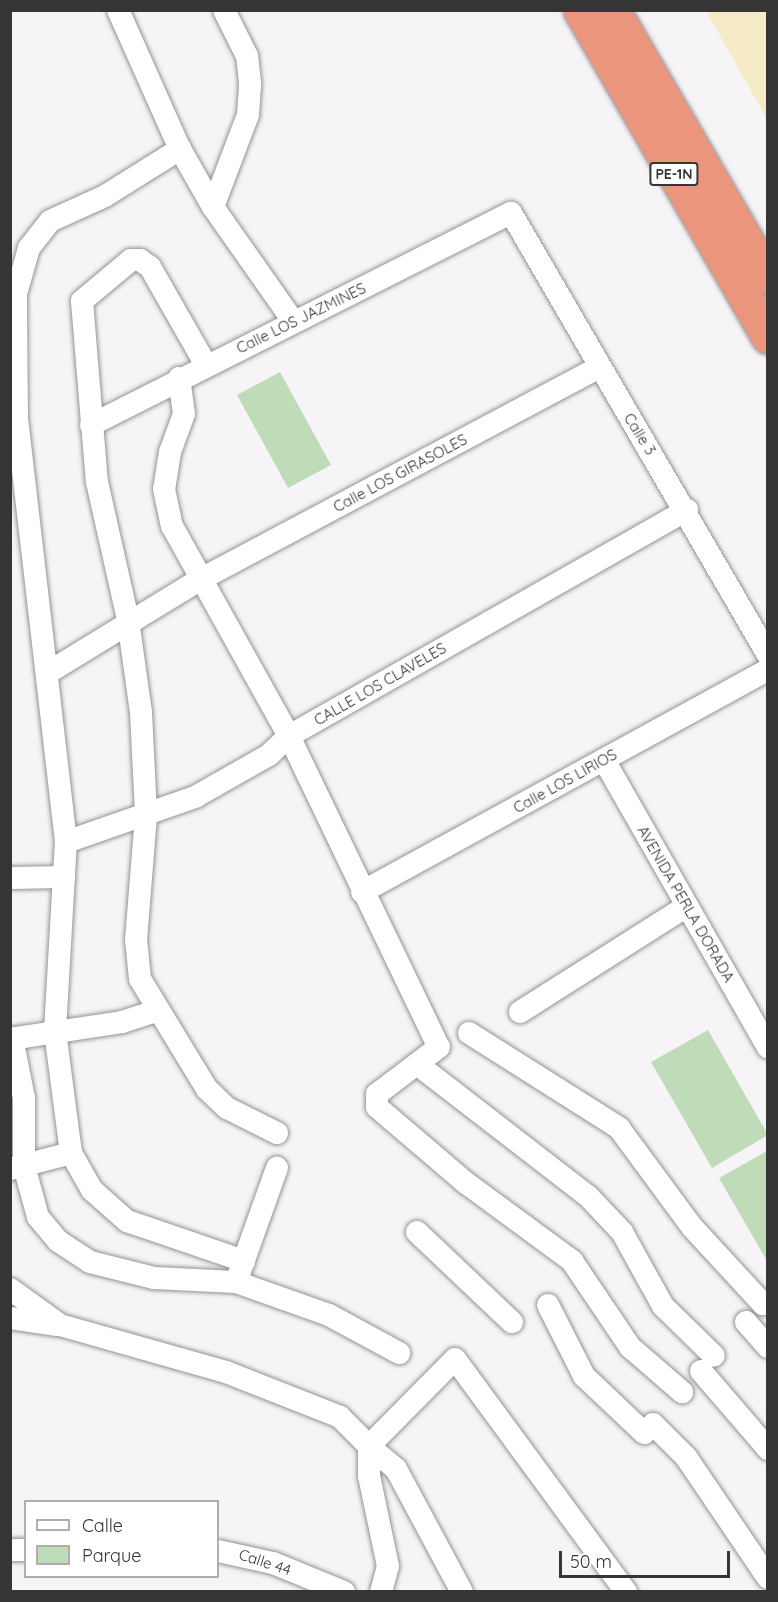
<!DOCTYPE html>
<html>
<head>
<meta charset="utf-8">
<style>
	body { margin:0 }
	#map { position:relative; width:778px; height:1602px; overflow:hidden; background:#f7f4f7; font-family:Quicksand,sans-serif }
	div>[style] { position:absolute }
	.green>* { inset:0; background:#bfdbb7 }
	.sand>* { inset:0; background:#f5ebc6 }
	.roads { filter:drop-shadow(0 0 2px #959295) drop-shadow(0 0 2px #959295) }
	.street>* { height:22px; margin:-11px; padding:0 11px; transform-origin:11px; border-radius:11px; background:#fff }
	.highway>* { height:33px; margin:-16.5px; padding:0 16.5px; transform-origin:16.5px; border-radius:16.5px; background:#eb967c }
	span { translate:-50% -50%; white-space:nowrap; text-align:center; line-height:1.15; -webkit-text-stroke:6px #fff; paint-order:stroke }
	.shield-label span { padding:2px 4px; background:#fff; border:2px solid; border-radius:4px; -webkit-text-stroke-width:0 }
	.shield-label { font-size:14px; color:#363536; font-weight:700 }
	.street-label { font-size:15px; color:#363536 }
	.frame { position:absolute; inset:0; border:12px solid #363536; pointer-events:none }
	.legend { position:absolute; left:24px; top:1500px; width:195px; height:78px; box-sizing:border-box; background:#fff; border:2px solid #afaeaf; margin:0; padding:8px 10px; list-style:none; font-size:18px; color:#363536 }
	.legend li { display:flex; align-items:center; gap:12px; height:30px }
	.legend b { width:30px; border:2px solid #afaeaf }
	.scale { position:absolute; left:559px; top:1551px; width:171px; height:27px; box-sizing:border-box; border:3px solid #363536; border-top:0; padding-left:8px; font-size:18px; line-height:21px; white-space:nowrap; color:#363536; -webkit-text-stroke:4px #fff; paint-order:stroke }
</style>
</head>
<body>
<div id="map">
	<div class="green">
		<div style="clip-path:polygon(280px 372px,331px 465px,288px 488px,237px 395px)"></div>
		<div style="clip-path:polygon(708px 1030px,768px 1135px,712px 1168px,651px 1062px)"></div>
		<div style="clip-path:polygon(767px 1151px,767px 1261px,719px 1178px)"></div>
	</div>
	<div class="sand">
		<div style="clip-path:polygon(706px 11px,767px 11px,767px 119px)"></div>
	</div>
	<div class="roads">
		<div class="street">
			<div style="left:118px;top:10px;width:152px;rotate:66deg"></div>
			<div style="left:180px;top:149px;width:67px;rotate:60.4deg"></div>
			<div style="left:213px;top:207px;width:139px;rotate:54.9deg"></div>
			<div style="left:213px;top:207px;width:98px;rotate:-69.2deg"></div>
			<div style="left:248px;top:115px;width:32px;rotate:-86deg"></div>
			<div style="left:250px;top:83px;width:27px;rotate:-96deg"></div>
			<div style="left:247px;top:56px;width:51px;rotate:-116.6deg"></div>
			<div style="left:206px;top:365px;width:113px;rotate:-119.7deg"></div>
			<div style="left:150px;top:267px;width:12px;rotate:-145deg"></div>
			<div style="left:140px;top:260px;width:9px;rotate:180deg"></div>
			<div style="left:131px;top:260px;width:64px;rotate:140.1deg"></div>
			<div style="left:82px;top:301px;width:182px;rotate:85.3deg"></div>
			<div style="left:97px;top:482px;width:141px;rotate:77.3deg"></div>
			<div style="left:128px;top:620px;width:93px;rotate:82deg"></div>
			<div style="left:141px;top:712px;width:104px;rotate:87.2deg"></div>
			<div style="left:146px;top:816px;width:123px;rotate:94.6deg"></div>
			<div style="left:136px;top:939px;width:40px;rotate:84.3deg"></div>
			<div style="left:140px;top:979px;width:129px;rotate:58.7deg"></div>
			<div style="left:207px;top:1089px;width:28px;rotate:44deg"></div>
			<div style="left:227px;top:1108px;width:56px;rotate:26.6deg"></div>
			<div style="left:179px;top:378px;width:36px;rotate:82deg"></div>
			<div style="left:184px;top:414px;width:40px;rotate:110.2deg"></div>
			<div style="left:170px;top:452px;width:37px;rotate:99deg"></div>
			<div style="left:164px;top:489px;width:38px;rotate:78deg"></div>
			<div style="left:172px;top:526px;width:240px;rotate:60.9deg"></div>
			<div style="left:289px;top:736px;width:345px;rotate:64.3deg"></div>
			<div style="left:439px;top:1047px;width:78px;rotate:142.8deg"></div>
			<div style="left:377px;top:1094px;width:13px;rotate:90deg"></div>
			<div style="left:377px;top:1107px;width:117px;rotate:40.5deg"></div>
			<div style="left:466px;top:1183px;width:132px;rotate:36.3deg"></div>
			<div style="left:572px;top:1261px;width:104px;rotate:56deg"></div>
			<div style="left:630px;top:1347px;width:69px;rotate:40.9deg"></div>
			<div style="left:91px;top:425px;width:470px;rotate:-26.8deg"></div>
			<div style="left:511px;top:213px;width:511px;rotate:59.82deg"></div>
			<div style="left:49px;top:672px;width:178px;rotate:-31.5deg"></div>
			<div style="left:201px;top:579px;width:450px;rotate:-28deg"></div>
			<div style="left:604px;top:760px;width:331px;rotate:60.3deg"></div>
			<div style="left:66px;top:842px;width:137px;rotate:-19.2deg"></div>
			<div style="left:195px;top:797px;width:85px;rotate:-29.6deg"></div>
			<div style="left:269px;top:755px;width:28px;rotate:-44deg"></div>
			<div style="left:289px;top:736px;width:458px;rotate:-29.6deg"></div>
			<div style="left:10px;top:878px;width:54px;rotate:-1.1deg"></div>
			<div style="left:362px;top:892px;width:463px;rotate:-28.7deg"></div>
			<div style="left:520px;top:1012px;width:198px;rotate:-32.4deg"></div>
			<div style="left:469px;top:1033px;width:178px;rotate:32.3deg"></div>
			<div style="left:619px;top:1128px;width:123px;rotate:53.6deg"></div>
			<div style="left:692px;top:1227px;width:105px;rotate:47.3deg"></div>
			<div style="left:763px;top:1304px;width:5px;rotate:-22deg"></div>
			<div style="left:12px;top:1038px;width:61px;rotate:78.7deg"></div>
			<div style="left:24px;top:1098px;width:68px;rotate:90deg"></div>
			<div style="left:24px;top:1166px;width:53px;rotate:74.6deg"></div>
			<div style="left:38px;top:1217px;width:31px;rotate:50deg"></div>
			<div style="left:58px;top:1241px;width:38px;rotate:33deg"></div>
			<div style="left:90px;top:1262px;width:66px;rotate:14deg"></div>
			<div style="left:154px;top:1278px;width:82px;rotate:2.8deg"></div>
			<div style="left:236px;top:1282px;width:99px;rotate:19.5deg"></div>
			<div style="left:329px;top:1315px;width:80px;rotate:28.5deg"></div>
			<div style="left:10px;top:1039px;width:113px;rotate:-8.6deg"></div>
			<div style="left:122px;top:1022px;width:35px;rotate:-18deg"></div>
			<div style="left:417px;top:1064px;width:216px;rotate:37.7deg"></div>
			<div style="left:588px;top:1196px;width:50px;rotate:46.6deg"></div>
			<div style="left:622px;top:1232px;width:85px;rotate:61deg"></div>
			<div style="left:663px;top:1306px;width:71px;rotate:44.4deg"></div>
			<div style="left:71px;top:1153px;width:43px;rotate:60.4deg"></div>
			<div style="left:92px;top:1190px;width:47px;rotate:41.5deg"></div>
			<div style="left:127px;top:1221px;width:124px;rotate:18.9deg"></div>
			<div style="left:10px;top:1169px;width:63px;rotate:-14.7deg"></div>
			<div style="left:71px;top:1153px;width:123px;rotate:-97.5deg"></div>
			<div style="left:55px;top:1031px;width:189px;rotate:-86.7deg"></div>
			<div style="left:66px;top:842px;width:424px;rotate:-96.6deg"></div>
			<div style="left:17px;top:421px;width:127px;rotate:-90.5deg"></div>
			<div style="left:16px;top:294px;width:48px;rotate:-74.2deg"></div>
			<div style="left:29px;top:248px;width:34px;rotate:-52deg"></div>
			<div style="left:50px;top:221px;width:60px;rotate:-24.4deg"></div>
			<div style="left:105px;top:196px;width:89px;rotate:-32.1deg"></div>
			<div style="left:417px;top:1232px;width:131px;rotate:43.5deg"></div>
			<div style="left:239px;top:1274px;width:113px;rotate:-70.3deg"></div>
			<div style="left:10px;top:1289px;width:62px;rotate:35.8deg"></div>
			<div style="left:60px;top:1325px;width:173px;rotate:15.8deg"></div>
			<div style="left:226px;top:1372px;width:123px;rotate:21.5deg"></div>
			<div style="left:340px;top:1417px;width:41px;rotate:45deg"></div>
			<div style="left:369px;top:1446px;width:30px;rotate:90deg"></div>
			<div style="left:369px;top:1476px;width:92px;rotate:78.1deg"></div>
			<div style="left:388px;top:1566px;width:27px;rotate:105deg"></div>
			<div style="left:548px;top:1305px;width:80px;rotate:63.1deg"></div>
			<div style="left:584px;top:1376px;width:83px;rotate:43.5deg"></div>
			<div style="left:10px;top:1318px;width:48px;rotate:8.5deg"></div>
			<div style="left:746px;top:1322px;width:33px;rotate:49deg"></div>
			<div style="left:701px;top:1371px;width:103px;rotate:49.3deg"></div>
			<div style="left:653px;top:1424px;width:47px;rotate:45deg"></div>
			<div style="left:686px;top:1457px;width:146px;rotate:55.9deg"></div>
			<div style="left:10px;top:1550px;width:16px"></div>
			<div style="left:218px;top:1551px;width:56px;rotate:12.3deg"></div>
			<div style="left:273px;top:1563px;width:77px;rotate:22.2deg"></div>
			<div style="left:462px;top:1592px;width:140px;rotate:-118.2deg"></div>
			<div style="left:396px;top:1469px;width:35px;rotate:-140deg"></div>
			<div style="left:369px;top:1446px;width:122px;rotate:-45.3deg"></div>
			<div style="left:455px;top:1359px;width:289px;rotate:53.7deg"></div>
		</div>
		<div class="highway">
			<div style="left:580px;top:10px;width:377px;rotate:60.1deg"></div>
			<div style="left:613px;top:10px;width:309px;rotate:59.9deg"></div>
		</div>
	</div>
	<div class="shield-label">
		<span style="left:674px;top:174px">PE-1N</span>
	</div>
	<div class="street-label">
		<span style="left:301px;top:318px;rotate:-26deg">Calle LOS JAZMINES</span>
		<span style="left:640px;top:434px;rotate:58deg">Calle 3</span>
		<span style="left:400px;top:473px;rotate:-28deg">Calle LOS GIRASOLES</span>
		<span style="left:380px;top:684px;rotate:-30deg">CALLE LOS CLAVELES</span>
		<span style="left:565px;top:781px;rotate:-29deg">Calle LOS LIRIOS</span>
		<span style="left:686px;top:904px;rotate:60deg">AVENIDA PERLA DORADA</span>
		<span style="left:265px;top:1562px;rotate:18deg">Calle 44</span>
	</div>
	<div class="frame"></div>
	<ul class="legend">
	<li><b style="height:8px;background:#fff"></b>Calle</li>
	<li><b style="height:16px;background:#bfdbb7"></b>Parque</li>
	</ul>
	<div class="scale">50 m</div>
</div>
</body>
</html>
